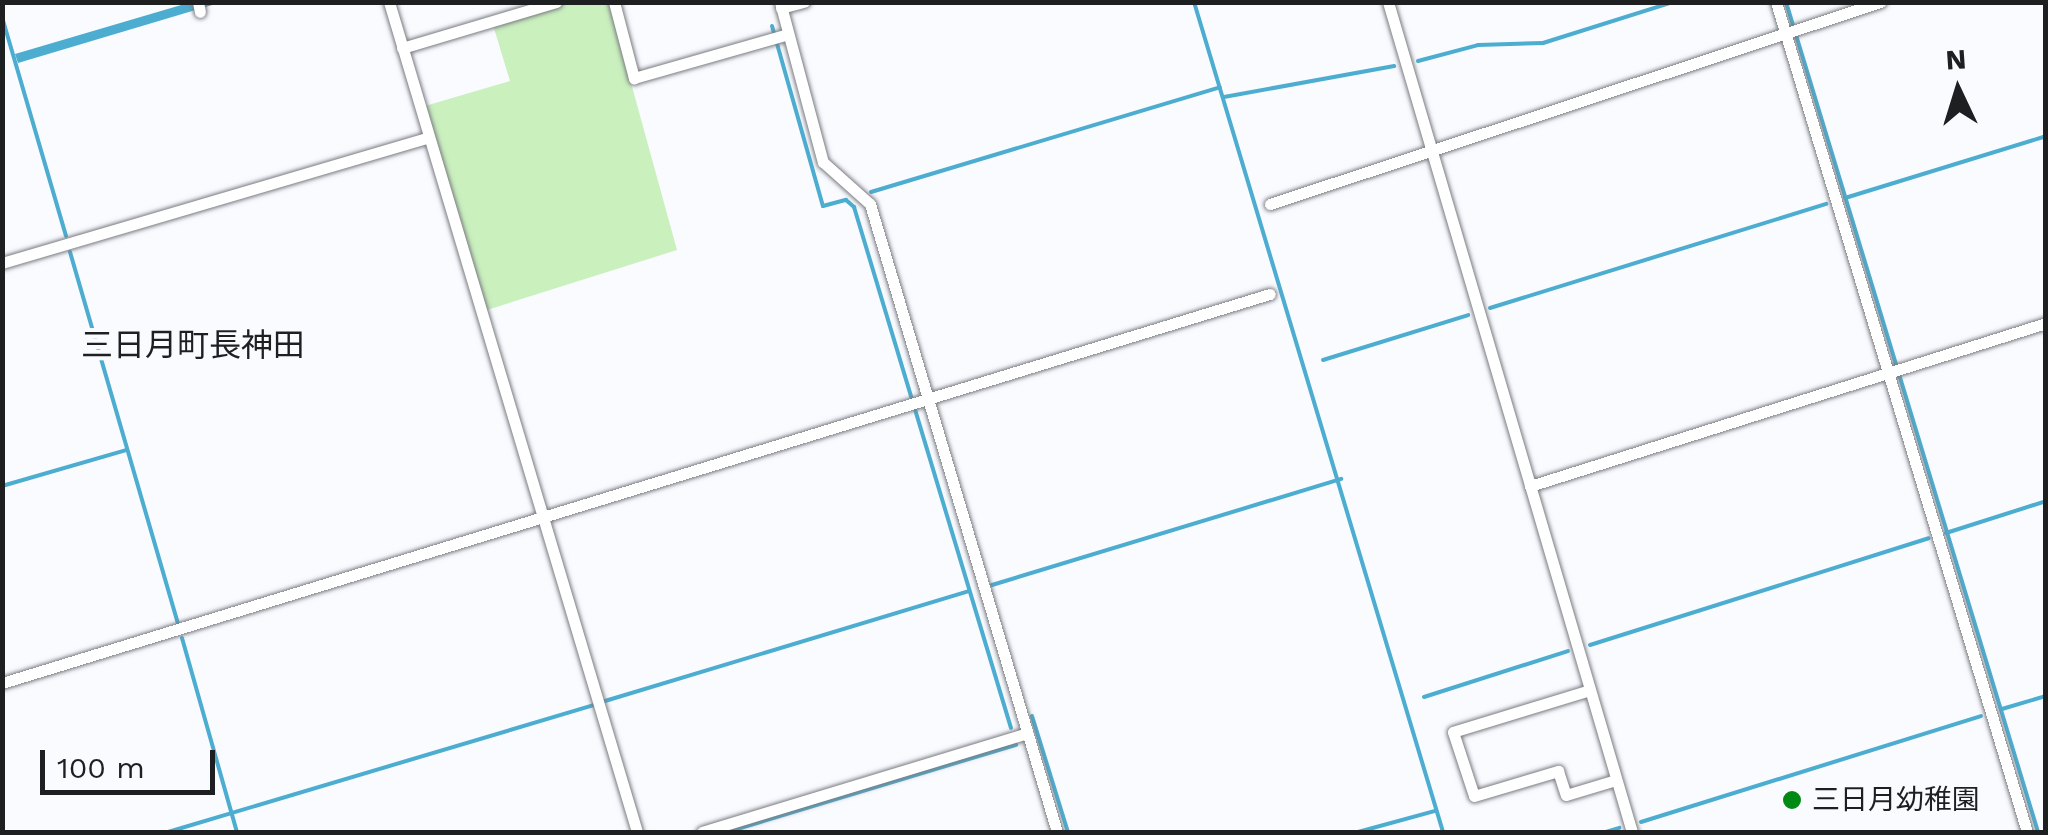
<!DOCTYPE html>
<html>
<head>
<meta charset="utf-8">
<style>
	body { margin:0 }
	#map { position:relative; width:2048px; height:835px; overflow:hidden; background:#f9fbff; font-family:"Work Sans","Noto Sans JP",sans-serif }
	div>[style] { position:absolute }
	.green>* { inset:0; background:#caf0be }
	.water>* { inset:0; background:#4dadd0 }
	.stream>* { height:4px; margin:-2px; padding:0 2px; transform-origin:2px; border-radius:2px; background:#4dadd0 }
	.roads { filter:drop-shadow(0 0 2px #7a7c80) drop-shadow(0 0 2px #7a7c80) }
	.street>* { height:11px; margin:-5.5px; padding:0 5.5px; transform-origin:5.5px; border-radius:5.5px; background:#fff }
	.dots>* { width:28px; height:28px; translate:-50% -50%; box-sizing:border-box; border:5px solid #f9fbff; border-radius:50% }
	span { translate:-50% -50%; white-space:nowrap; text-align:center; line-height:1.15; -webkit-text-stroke:8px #f9fbff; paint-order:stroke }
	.poi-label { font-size:28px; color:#1e1f20 }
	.left { translate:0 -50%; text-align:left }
	.quarter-label { font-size:32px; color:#1e1f20 }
	.frame { position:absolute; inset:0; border:5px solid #1e1f20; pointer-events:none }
	.north { position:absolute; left:1908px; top:40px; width:100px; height:100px; -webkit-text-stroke:8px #f9fbff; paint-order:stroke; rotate:356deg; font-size:28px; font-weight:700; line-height:40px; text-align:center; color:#1e1f20 }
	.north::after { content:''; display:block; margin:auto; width:35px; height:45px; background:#1e1f20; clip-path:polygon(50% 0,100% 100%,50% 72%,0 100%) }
	.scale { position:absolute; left:40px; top:750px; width:175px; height:45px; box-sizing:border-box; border:5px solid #1e1f20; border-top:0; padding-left:12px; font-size:30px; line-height:35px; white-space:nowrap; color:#1e1f20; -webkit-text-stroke:8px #f9fbff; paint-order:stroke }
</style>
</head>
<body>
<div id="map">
	<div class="green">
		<div style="clip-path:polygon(568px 3px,609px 3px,677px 250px,487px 310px,425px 106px,510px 81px,493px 25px)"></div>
	</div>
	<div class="water">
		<div style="clip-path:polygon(188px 3px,219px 3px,18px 63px,15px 54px)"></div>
	</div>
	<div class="stream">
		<div style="left:1194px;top:2px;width:867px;rotate:73.3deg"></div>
		<div style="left:1786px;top:2px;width:867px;rotate:73.11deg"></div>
		<div style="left:2px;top:17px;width:228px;rotate:73.7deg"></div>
		<div style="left:772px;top:26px;width:187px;rotate:74.2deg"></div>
		<div style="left:823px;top:206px;width:24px;rotate:-15deg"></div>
		<div style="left:846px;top:200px;width:11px;rotate:41deg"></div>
		<div style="left:854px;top:207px;width:544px;rotate:73.23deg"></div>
		<div style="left:1418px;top:61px;width:62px;rotate:-14.9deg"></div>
		<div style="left:1478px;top:45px;width:65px;rotate:-1.8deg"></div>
		<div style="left:1543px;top:43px;width:136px;rotate:-17.5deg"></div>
		<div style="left:1224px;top:97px;width:173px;rotate:-10.3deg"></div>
		<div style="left:871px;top:192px;width:364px;rotate:-16.7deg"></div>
		<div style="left:1845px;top:198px;width:210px;rotate:-17.1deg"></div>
		<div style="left:70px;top:252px;width:386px;rotate:73.8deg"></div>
		<div style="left:1490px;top:308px;width:352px;rotate:-17.2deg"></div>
		<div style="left:1323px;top:360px;width:152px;rotate:-17.2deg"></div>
		<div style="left:2px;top:486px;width:130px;rotate:-16.1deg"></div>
		<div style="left:1946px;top:533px;width:105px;rotate:-17.7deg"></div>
		<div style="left:992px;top:585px;width:365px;rotate:-16.9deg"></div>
		<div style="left:182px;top:638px;width:202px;rotate:74.2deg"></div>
		<div style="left:1590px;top:645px;width:355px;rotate:-17.5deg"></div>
		<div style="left:1424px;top:697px;width:151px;rotate:-17.7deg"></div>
		<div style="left:605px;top:701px;width:380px;rotate:-16.8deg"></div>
		<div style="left:2002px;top:709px;width:46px;rotate:-16.5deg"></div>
		<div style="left:1032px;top:716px;width:121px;rotate:72.8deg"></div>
		<div style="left:1641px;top:822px;width:356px;rotate:-17.3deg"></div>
		<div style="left:168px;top:832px;width:444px;rotate:-16.6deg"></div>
		<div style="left:727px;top:832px;width:302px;rotate:-16.8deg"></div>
		<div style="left:1358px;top:832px;width:80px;rotate:-15.3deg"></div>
		<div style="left:1606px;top:832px;width:14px;rotate:-17deg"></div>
	</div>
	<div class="roads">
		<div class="street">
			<div style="left:198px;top:2px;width:10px;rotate:79deg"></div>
			<div style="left:389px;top:2px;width:866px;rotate:73.36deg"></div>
			<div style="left:614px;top:2px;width:79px;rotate:75.3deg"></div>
			<div style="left:634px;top:78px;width:160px;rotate:-15.9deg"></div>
			<div style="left:780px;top:2px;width:166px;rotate:75deg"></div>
			<div style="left:823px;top:162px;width:63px;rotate:41.8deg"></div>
			<div style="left:870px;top:204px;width:655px;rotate:73.42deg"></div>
			<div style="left:1388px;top:2px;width:865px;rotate:73.62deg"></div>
			<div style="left:1776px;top:2px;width:867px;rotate:73.17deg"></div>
			<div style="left:781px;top:8px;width:24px;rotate:-15deg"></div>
			<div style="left:402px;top:48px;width:161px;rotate:-16.6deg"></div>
			<div style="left:1270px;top:204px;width:643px;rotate:-18.32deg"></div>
			<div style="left:2px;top:263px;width:444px;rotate:-16.4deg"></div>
			<div style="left:1530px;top:486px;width:541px;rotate:-17.53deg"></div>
			<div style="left:2px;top:683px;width:1326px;rotate:-17.06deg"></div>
			<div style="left:1590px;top:690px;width:143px;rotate:163deg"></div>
			<div style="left:1453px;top:732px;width:67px;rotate:71.8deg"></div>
			<div style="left:1474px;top:796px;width:88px;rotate:-16.6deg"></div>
			<div style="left:1558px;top:771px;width:25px;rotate:72deg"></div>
			<div style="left:1566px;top:795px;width:52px;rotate:-16.7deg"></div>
			<div style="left:702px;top:832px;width:340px;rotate:-16.9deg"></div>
		</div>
	</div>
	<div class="dots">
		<div style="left:1792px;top:800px;background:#008913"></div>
	</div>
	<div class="poi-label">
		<span class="left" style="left:1812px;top:800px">三日月幼稚園</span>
	</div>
	<div class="quarter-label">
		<span style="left:193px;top:345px">三日月町長神田</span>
	</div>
	<div class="frame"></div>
	<div class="north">N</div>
	<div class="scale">100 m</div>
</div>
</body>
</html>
